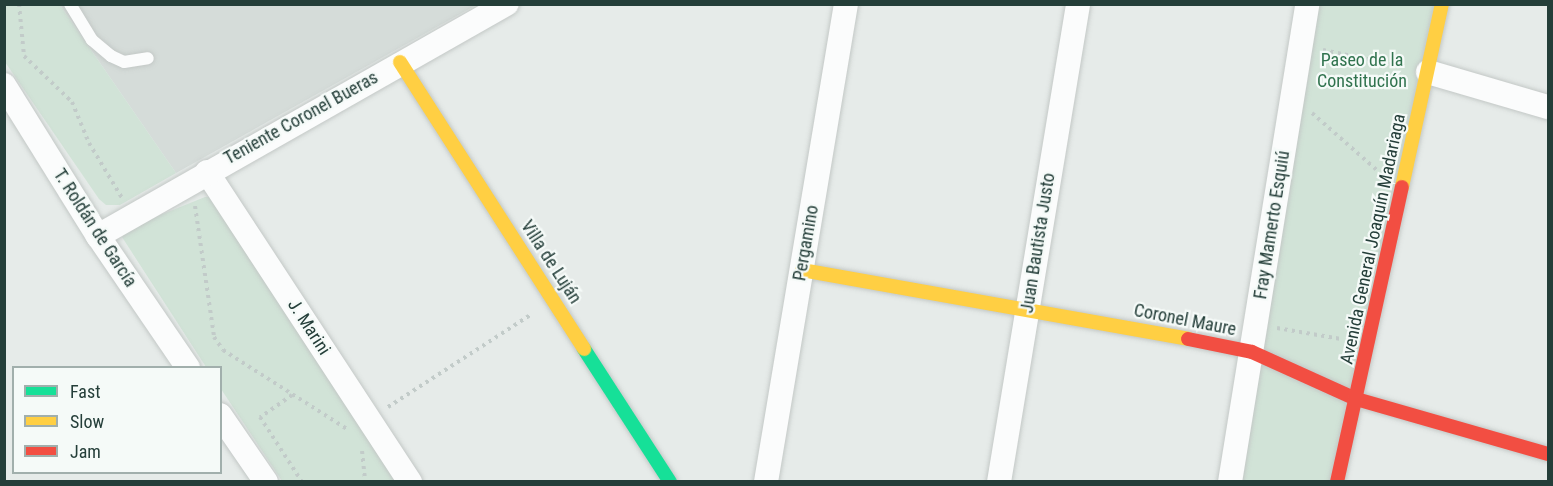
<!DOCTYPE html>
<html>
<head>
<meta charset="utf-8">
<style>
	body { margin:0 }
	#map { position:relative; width:1553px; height:486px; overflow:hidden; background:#e6ebe9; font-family:"Roboto Condensed",sans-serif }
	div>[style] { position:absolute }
	.built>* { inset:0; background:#d5dcd9 }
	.green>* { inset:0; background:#d1e3d7 }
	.path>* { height:4px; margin-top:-2px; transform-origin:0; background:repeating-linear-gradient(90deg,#c2cbc9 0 3px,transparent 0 7.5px) }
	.roads { filter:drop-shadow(0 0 2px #c3c8c6) drop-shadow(0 0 2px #c3c8c6) }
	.lane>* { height:12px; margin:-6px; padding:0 6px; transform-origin:6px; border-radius:6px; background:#fbfcfc }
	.street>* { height:24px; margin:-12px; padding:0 12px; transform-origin:12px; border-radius:12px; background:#fbfcfc }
	.fast>* { height:14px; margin:-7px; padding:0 7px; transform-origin:7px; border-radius:7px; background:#16e098 }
	.slow>* { height:14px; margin:-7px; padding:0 7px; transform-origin:7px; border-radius:7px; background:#ffcf43 }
	.jam>* { height:14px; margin:-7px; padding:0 7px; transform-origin:7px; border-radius:7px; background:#f24e42 }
	span { translate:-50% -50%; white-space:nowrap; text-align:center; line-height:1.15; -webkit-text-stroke:4.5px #f5faf8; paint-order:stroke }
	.park-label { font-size:18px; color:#30734e }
	.street-label { font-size:18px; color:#243e39 }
	.frame { position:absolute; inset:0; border:6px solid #243e39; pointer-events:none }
	.legend { position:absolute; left:12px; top:366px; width:210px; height:108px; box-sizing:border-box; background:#f5faf8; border:2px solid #a1afac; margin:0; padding:8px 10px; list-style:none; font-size:18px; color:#243e39 }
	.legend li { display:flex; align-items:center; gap:12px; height:30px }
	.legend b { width:30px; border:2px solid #a1afac }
</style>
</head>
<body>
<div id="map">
	<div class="built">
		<div style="clip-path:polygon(60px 5px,476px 5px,176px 173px)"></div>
	</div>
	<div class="green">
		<div style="clip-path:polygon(4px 5px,60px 5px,176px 173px,120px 205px,106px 205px,99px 199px,5px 62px)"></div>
		<div style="clip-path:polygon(1307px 5px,1442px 5px,1337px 481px,1230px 482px)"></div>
		<div style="clip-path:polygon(205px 197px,211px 197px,398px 481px,282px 481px,221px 389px,220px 368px,206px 367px,122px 237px,128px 228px)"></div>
	</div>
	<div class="path">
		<div style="left:19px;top:4px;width:52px;rotate:84.5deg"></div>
		<div style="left:24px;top:56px;width:66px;rotate:43.8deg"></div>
		<div style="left:72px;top:102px;width:44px;rotate:67.5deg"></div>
		<div style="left:89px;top:143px;width:64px;rotate:59deg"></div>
		<div style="left:1323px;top:50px;width:80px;rotate:11.6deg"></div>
		<div style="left:1312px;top:113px;width:89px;rotate:41.4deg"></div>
		<div style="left:195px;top:206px;width:132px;rotate:81.7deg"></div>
		<div style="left:214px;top:337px;width:16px;rotate:55deg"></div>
		<div style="left:223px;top:350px;width:147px;rotate:32.5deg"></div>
		<div style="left:1277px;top:328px;width:65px;rotate:9.8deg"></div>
		<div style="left:292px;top:395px;width:39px;rotate:145deg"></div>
		<div style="left:260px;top:417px;width:77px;rotate:57.1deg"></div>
		<div style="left:388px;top:407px;width:169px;rotate:-32.9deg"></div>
		<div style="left:362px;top:451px;width:31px;rotate:84deg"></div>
	</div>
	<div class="roads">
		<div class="lane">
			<div style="left:70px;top:4px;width:42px;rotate:58.6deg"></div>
			<div style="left:92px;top:40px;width:25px;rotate:40deg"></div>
			<div style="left:111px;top:56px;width:14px;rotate:25deg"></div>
			<div style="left:124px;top:62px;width:24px;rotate:-9deg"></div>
		</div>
		<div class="street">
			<div style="left:1428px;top:72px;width:125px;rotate:16.3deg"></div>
			<div style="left:4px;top:85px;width:178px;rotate:58.1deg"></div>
			<div style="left:98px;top:236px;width:160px;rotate:55.7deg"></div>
			<div style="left:207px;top:172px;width:371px;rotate:56.8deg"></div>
			<div style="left:98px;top:236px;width:470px;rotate:-29.6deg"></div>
			<div style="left:220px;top:415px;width:81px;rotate:55.5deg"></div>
			<div style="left:766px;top:482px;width:485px;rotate:-80.5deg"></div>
			<div style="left:999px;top:482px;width:484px;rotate:-80.6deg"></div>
			<div style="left:1230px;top:482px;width:484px;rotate:-80.8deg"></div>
		</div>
		<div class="fast">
			<div style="left:584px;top:349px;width:158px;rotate:57.1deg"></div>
		</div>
		<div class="slow">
			<div style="left:400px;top:62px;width:341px;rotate:57.3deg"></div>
			<div style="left:1402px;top:187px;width:187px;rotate:-77.7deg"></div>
			<div style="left:802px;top:270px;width:392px;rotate:10.1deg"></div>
		</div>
		<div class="jam">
			<div style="left:1188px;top:339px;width:65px;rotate:11.5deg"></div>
			<div style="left:1252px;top:352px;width:114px;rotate:24.3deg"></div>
			<div style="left:1356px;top:399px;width:200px;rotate:16deg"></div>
			<div style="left:1337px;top:482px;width:302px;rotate:-77.6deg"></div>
		</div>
	</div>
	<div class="park-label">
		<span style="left:1362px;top:71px">Paseo de la<br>Constitución</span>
	</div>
	<div class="street-label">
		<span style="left:301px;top:118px;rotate:-29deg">Teniente Coronel Bueras</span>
		<span style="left:1272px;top:225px;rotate:-81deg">Fray Mamerto Esquiú</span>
		<span style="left:95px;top:228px;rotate:57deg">T. Roldán de García</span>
		<span style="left:1373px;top:239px;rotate:-78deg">Avenida General Joaquín Madariaga</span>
		<span style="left:806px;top:243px;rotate:-80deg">Pergamino</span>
		<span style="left:1038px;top:243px;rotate:-81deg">Juan Bautista Justo</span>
		<span style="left:551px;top:262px;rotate:57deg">Villa de Luján</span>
		<span style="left:1185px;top:320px;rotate:11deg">Coronel Maure</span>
		<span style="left:309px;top:327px;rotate:57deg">J. Marini</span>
	</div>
	<div class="frame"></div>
	<ul class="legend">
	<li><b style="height:8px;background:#16e098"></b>Fast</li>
	<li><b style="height:8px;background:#ffcf43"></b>Slow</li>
	<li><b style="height:8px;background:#f24e42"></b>Jam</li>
	</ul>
</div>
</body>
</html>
